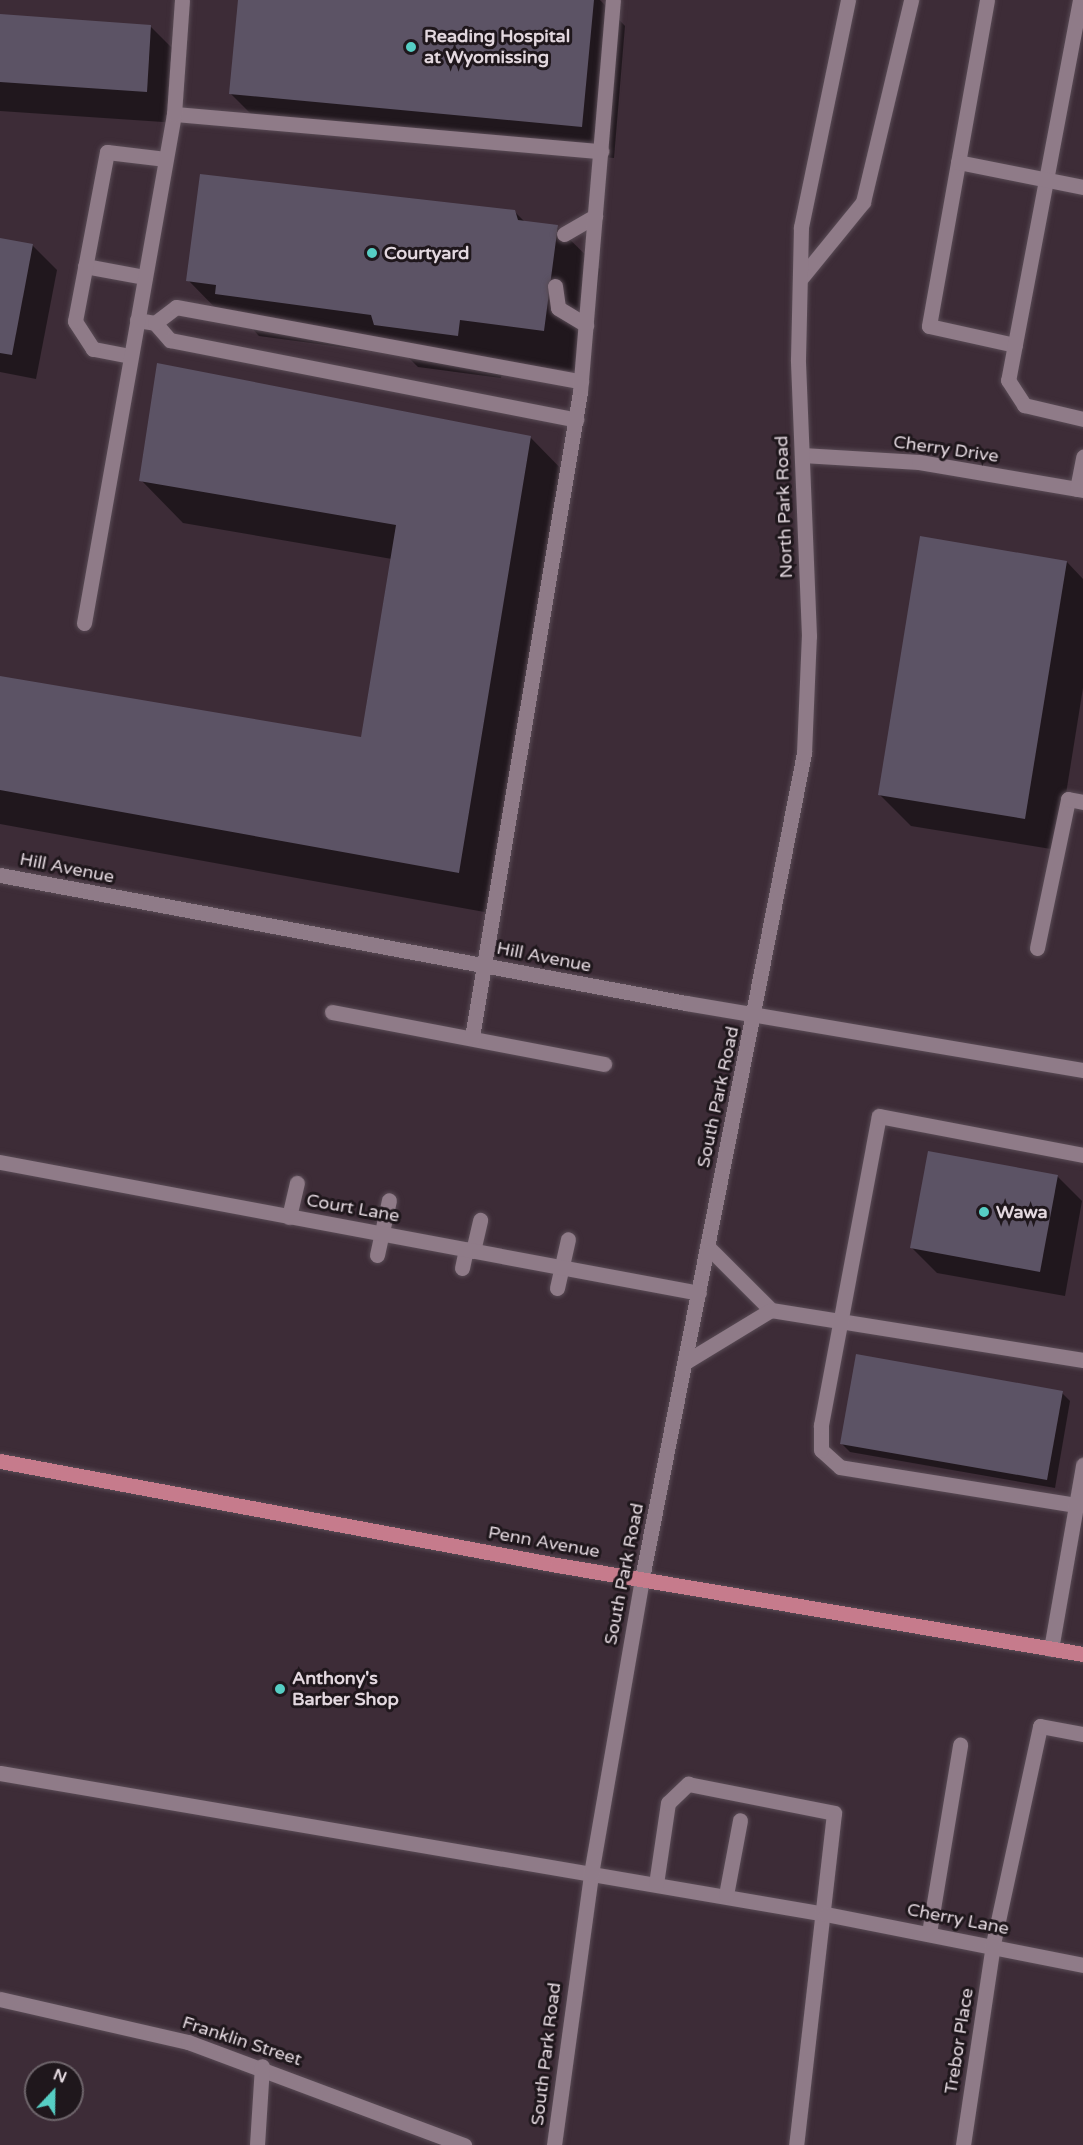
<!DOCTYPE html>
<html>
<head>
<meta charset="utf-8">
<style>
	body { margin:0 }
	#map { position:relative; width:1083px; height:2145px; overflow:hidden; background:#3d2c37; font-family:"Varela Round",sans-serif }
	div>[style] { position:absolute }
	.shadow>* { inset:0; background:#0007 }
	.building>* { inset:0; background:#5c5365 }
	.roads { filter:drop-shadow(0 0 2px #594b55) drop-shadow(0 0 2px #594b55) }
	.lane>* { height:15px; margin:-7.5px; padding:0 7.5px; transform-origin:7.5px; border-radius:7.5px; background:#8f7b88 }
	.street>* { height:15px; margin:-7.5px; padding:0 7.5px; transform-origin:7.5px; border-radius:7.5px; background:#8f7b88 }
	.secondary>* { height:15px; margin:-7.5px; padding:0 7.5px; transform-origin:7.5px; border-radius:7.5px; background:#8f7b88 }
	.primary>* { height:15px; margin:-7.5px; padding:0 7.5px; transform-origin:7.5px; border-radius:7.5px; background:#c67b8c }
	.dots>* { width:16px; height:16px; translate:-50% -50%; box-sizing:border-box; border:3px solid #1f171c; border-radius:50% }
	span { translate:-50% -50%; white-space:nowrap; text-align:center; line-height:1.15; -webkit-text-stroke:6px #1f171c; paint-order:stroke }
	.poi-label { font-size:18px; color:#e3d8df; font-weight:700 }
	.left { translate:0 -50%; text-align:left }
	.street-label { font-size:18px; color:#e3d8df }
	.north { position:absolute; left:24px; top:2061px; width:60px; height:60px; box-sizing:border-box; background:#1f171c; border:2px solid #6d646a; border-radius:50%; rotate:22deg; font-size:16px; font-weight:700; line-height:24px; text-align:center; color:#e3d8df }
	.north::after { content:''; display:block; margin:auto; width:21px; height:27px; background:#56cec4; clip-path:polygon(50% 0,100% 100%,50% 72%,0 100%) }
</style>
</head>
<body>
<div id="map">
	<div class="shadow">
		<div style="clip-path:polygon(239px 0,600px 0,625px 26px,614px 158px,263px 126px,231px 94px)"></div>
		<div style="clip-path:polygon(0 16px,151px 27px,182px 58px,178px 123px,0 111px)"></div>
		<div style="clip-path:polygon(514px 211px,525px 222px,557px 227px,600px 269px,586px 373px,503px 362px,501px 378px,418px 367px,407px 356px,259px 336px,249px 325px,230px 323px,188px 280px)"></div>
		<div style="clip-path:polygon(0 239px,32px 245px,57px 270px,36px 379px,0 372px)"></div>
		<div style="clip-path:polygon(530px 437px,572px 480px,501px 915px,0 824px,0 677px,362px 739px,392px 559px,183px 523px,141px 480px)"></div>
		<div style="clip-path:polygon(1067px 562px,1083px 579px,1083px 688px,1057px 850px,911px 826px,879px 794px)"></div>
		<div style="clip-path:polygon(1057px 1176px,1082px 1201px,1065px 1296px,937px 1273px,912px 1248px)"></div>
		<div style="clip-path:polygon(1062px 1393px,1070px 1401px,1055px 1488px,850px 1452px,842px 1444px)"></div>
	</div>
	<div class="building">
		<div style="clip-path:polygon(238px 0,594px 0,582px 127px,229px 94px)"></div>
		<div style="clip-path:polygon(0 14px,151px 25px,147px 92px,0 82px)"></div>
		<div style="clip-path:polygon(200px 174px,515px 210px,518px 220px,558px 225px,544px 331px,460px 320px,458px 336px,374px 325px,371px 315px,215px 294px,216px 285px,186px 281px)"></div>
		<div style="clip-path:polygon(0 238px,33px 244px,12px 355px,0 353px)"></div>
		<div style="clip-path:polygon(157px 363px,531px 436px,459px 873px,0 790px,0 676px,361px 737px,396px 525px,139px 481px)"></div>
		<div style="clip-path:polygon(920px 536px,1067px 561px,1025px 819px,878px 795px)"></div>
		<div style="clip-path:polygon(928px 1151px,1058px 1175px,1040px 1272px,910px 1248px)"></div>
		<div style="clip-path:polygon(856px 1354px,1063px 1391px,1047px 1480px,840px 1444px)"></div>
	</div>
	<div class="roads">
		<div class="lane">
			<div style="left:987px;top:0;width:331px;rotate:100.1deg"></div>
			<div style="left:929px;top:326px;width:88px;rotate:12.5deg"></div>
			<div style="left:1080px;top:0;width:387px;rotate:100.7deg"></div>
			<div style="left:1008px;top:380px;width:30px;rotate:57deg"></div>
			<div style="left:1024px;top:405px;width:61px;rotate:13.3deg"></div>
			<div style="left:174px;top:114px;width:429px;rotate:5deg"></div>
			<div style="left:958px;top:162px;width:127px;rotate:11.3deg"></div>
			<div style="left:564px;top:234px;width:36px;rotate:-30deg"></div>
			<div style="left:85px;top:266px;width:61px;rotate:10.4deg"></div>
			<div style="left:802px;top:277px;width:97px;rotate:-50.9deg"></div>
			<div style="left:863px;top:202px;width:208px;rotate:-76.6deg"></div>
			<div style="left:555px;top:286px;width:22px;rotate:82deg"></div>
			<div style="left:558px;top:308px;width:33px;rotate:31deg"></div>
			<div style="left:137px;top:320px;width:18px;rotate:9deg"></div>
			<div style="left:155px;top:323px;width:23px;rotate:49deg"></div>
			<div style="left:170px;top:340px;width:414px;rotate:11.1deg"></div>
			<div style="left:155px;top:323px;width:26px;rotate:-37deg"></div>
			<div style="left:176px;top:307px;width:412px;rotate:10.4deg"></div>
			<div style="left:130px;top:356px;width:38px;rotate:-169deg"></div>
			<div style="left:93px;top:349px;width:33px;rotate:-123deg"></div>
			<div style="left:75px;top:321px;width:172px;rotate:-79.3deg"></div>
			<div style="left:107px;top:152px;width:59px;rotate:6.8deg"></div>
			<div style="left:802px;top:455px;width:117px;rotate:3.4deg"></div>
			<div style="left:919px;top:462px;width:166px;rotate:9.7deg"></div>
			<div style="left:1077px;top:489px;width:33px;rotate:-79deg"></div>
			<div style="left:84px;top:623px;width:517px;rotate:-79.97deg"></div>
			<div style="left:174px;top:114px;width:114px;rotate:-86deg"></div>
			<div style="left:1037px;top:948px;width:152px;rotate:-78.2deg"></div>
			<div style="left:1068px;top:799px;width:15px;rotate:11deg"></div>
			<div style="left:332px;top:1012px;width:277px;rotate:10.8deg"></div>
			<div style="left:472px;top:1037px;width:654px;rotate:-80.49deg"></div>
			<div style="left:580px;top:392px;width:393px;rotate:-85.2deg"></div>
			<div style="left:289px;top:1217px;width:35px;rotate:-77deg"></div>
			<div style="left:707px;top:1246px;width:91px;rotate:45deg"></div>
			<div style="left:771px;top:1310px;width:316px;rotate:9.1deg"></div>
			<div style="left:473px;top:1251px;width:32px;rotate:-77deg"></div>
			<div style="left:377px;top:1255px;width:56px;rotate:-77.7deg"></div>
			<div style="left:462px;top:1268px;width:19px;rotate:-78deg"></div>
			<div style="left:557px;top:1288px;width:50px;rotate:-77.3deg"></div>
			<div style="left:687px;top:1361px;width:98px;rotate:-31.3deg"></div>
			<div style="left:1076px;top:1505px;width:239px;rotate:-170.9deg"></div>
			<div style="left:840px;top:1467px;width:25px;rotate:-138deg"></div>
			<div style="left:821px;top:1450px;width:25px;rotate:-90deg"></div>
			<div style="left:821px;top:1425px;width:314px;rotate:-79.4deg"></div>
			<div style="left:879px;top:1116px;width:208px;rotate:10.8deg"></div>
			<div style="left:1051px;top:1649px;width:187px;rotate:-80.1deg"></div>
			<div style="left:0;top:1773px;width:838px;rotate:9.69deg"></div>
			<div style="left:656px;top:1884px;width:82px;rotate:-81.6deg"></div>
			<div style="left:668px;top:1803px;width:28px;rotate:-44deg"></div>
			<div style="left:688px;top:1784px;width:149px;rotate:11.2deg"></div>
			<div style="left:834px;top:1813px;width:334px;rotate:96.5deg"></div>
			<div style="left:726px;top:1895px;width:76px;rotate:-79.4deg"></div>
			<div style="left:929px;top:1933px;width:191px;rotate:-80.6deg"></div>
			<div style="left:993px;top:1944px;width:223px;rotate:-77.8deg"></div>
			<div style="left:1040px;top:1726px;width:44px;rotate:10.5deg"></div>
		</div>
		<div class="street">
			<div style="left:0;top:1162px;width:711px;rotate:10.61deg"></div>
			<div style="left:826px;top:1914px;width:262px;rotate:11.2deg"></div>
			<div style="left:0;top:1999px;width:193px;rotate:12.9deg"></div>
			<div style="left:188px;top:2042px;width:295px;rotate:20.5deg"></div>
			<div style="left:257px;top:2145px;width:79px;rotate:-86.4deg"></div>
			<div style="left:963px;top:2145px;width:203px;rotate:-81.5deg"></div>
		</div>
		<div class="secondary">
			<div style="left:0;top:875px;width:698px;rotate:10.57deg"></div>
			<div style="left:686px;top:1003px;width:403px;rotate:9.6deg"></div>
			<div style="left:554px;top:2145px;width:274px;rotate:-82.2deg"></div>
			<div style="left:591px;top:1874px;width:300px;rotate:-80.2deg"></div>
			<div style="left:642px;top:1578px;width:841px;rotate:-78.89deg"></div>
			<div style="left:804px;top:753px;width:117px;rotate:-87.6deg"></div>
			<div style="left:809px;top:636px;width:277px;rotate:-92.3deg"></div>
			<div style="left:798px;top:359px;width:132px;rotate:-88.7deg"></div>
			<div style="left:801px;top:227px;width:232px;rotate:-78.3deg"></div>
		</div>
		<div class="primary">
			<div style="left:0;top:1461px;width:567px;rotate:10.58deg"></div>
			<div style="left:557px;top:1565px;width:533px;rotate:9.6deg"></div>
		</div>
	</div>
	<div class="dots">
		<div style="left:411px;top:47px;background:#56cec4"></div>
		<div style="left:372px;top:253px;background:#56cec4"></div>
		<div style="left:984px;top:1212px;background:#56cec4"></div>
		<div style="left:280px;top:1689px;background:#56cec4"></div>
	</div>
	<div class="poi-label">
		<span class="left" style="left:424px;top:47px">Reading Hospital<br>at Wyomissing</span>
		<span class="left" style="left:384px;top:253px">Courtyard</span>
		<span class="left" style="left:996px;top:1212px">Wawa</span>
		<span class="left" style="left:292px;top:1689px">Anthony's<br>Barber Shop</span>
	</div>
	<div class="street-label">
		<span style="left:946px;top:449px;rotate:8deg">Cherry Drive</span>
		<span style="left:784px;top:507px;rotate:-92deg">North Park Road</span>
		<span style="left:67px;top:868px;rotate:11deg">Hill Avenue</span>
		<span style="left:544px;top:957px;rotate:11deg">Hill Avenue</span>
		<span style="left:718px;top:1097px;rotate:-78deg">South Park Road</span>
		<span style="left:353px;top:1208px;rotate:10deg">Court Lane</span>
		<span style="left:544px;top:1542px;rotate:10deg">Penn Avenue</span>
		<span style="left:624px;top:1574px;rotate:-79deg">South Park Road</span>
		<span style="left:958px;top:1919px;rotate:11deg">Cherry Lane</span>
		<span style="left:242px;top:2041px;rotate:18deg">Franklin Street</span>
		<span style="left:959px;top:2041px;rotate:-81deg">Trebor Place</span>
		<span style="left:546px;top:2054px;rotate:-83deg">South Park Road</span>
	</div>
	<div class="north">N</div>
</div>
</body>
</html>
